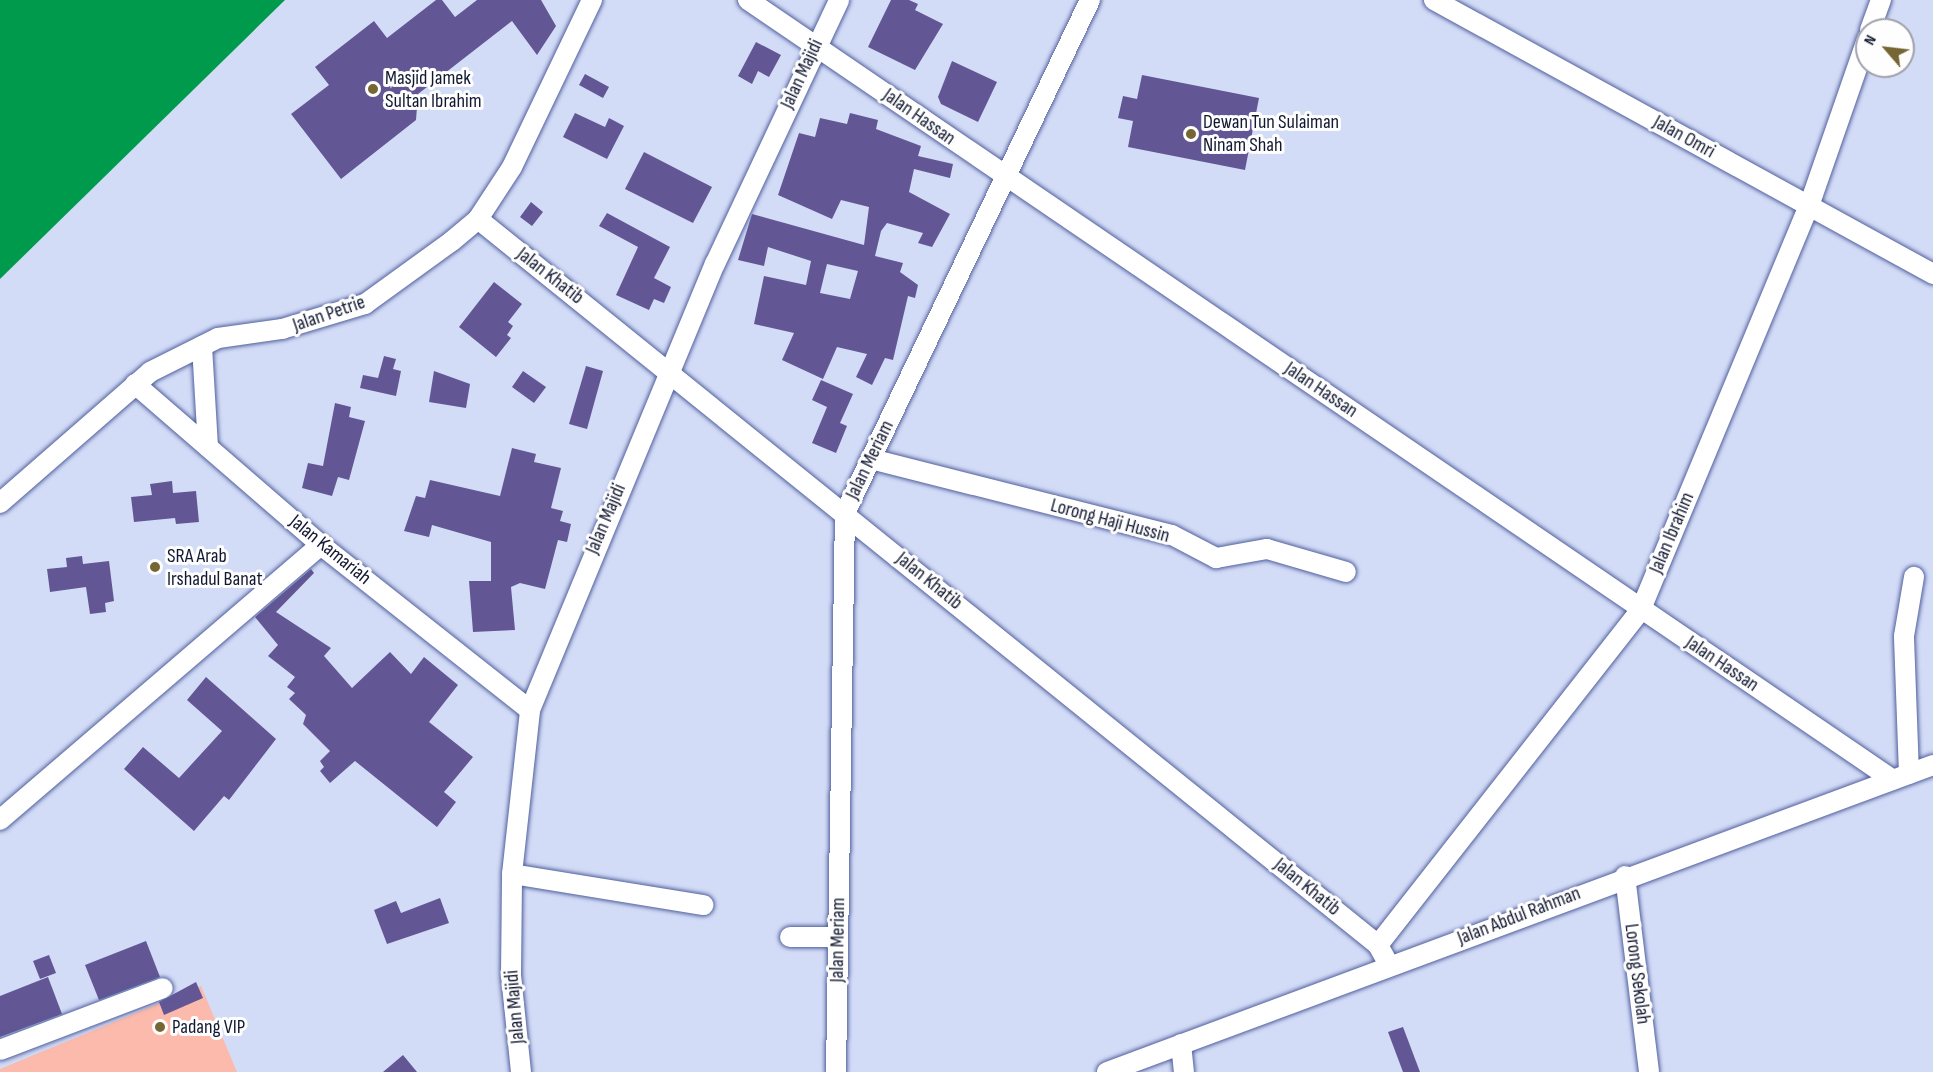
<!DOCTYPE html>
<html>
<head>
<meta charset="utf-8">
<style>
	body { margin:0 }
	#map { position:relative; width:1933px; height:1072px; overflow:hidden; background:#d3dcf7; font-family:"Sofia Sans Condensed",sans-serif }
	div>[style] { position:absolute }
	.green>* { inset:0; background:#fcbaac }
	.water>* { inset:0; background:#009a4d }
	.building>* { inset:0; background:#635694 }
	.roads { filter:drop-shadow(0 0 2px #51609d) drop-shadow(0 0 2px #51609d) }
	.minor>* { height:20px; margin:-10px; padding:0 10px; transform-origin:10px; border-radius:10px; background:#fff }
	.dots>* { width:16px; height:16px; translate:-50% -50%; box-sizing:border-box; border:3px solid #fefefe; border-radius:50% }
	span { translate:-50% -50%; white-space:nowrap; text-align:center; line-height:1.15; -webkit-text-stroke:6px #fefefe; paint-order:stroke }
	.street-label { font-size:20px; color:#121830 }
	.poi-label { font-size:20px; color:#121830 }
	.left { translate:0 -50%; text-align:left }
	.north { position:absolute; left:1855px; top:18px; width:60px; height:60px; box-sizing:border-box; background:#fefefe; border:2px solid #a0a2ac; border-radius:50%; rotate:298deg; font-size:16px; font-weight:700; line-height:24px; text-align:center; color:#121830 }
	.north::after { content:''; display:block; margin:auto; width:21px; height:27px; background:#766634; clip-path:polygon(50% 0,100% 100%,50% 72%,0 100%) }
</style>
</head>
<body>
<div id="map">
	<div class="green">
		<div style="clip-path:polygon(201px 986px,237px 1072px,0 1072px,0 1069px)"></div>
	</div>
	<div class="water">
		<div style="clip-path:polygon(0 0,285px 0,0 279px)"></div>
	</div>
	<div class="building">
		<div style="clip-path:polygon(436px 0,442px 0,455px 17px,477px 0,541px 0,556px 26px,537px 55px,512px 21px,418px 94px,416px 120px,341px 179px,291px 114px,329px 85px,315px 67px,374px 21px,387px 38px)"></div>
		<div style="clip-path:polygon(891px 0,909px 0,918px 4px,915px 10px,943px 24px,915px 70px,868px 47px)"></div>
		<div style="clip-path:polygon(756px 42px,781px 55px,769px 77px,758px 71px,752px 84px,738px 76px)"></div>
		<div style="clip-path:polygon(952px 61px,997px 82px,978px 122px,941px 104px,938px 97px)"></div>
		<div style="clip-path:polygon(585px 74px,609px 87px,603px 98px,579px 85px)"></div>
		<div style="clip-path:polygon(1142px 75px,1259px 98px,1245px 170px,1128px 147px,1133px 121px,1118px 118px,1123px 96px,1137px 99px)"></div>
		<div style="clip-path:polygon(575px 113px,605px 127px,609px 118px,624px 126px,607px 159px,563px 137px)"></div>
		<div style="clip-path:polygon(evenodd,850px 113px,878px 120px,876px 129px,921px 146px,918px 156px,953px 164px,950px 178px,914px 169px,909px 192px,950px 214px,932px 247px,918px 243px,923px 233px,887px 223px,881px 231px,875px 256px,903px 263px,900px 272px,918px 285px,915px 298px,908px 296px,893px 360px,885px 358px,872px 385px,856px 377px,867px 354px,837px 347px,823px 379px,782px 360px,794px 333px,754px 324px,764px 276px,806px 285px,811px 261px,768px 247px,764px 266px,738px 260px,752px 214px,864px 245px,869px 207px,841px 200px,832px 219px,778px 195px,799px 133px,815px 137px,820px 118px,847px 124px,850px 113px,827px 264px,858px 271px,850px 299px,820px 293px,827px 264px)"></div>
		<div style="clip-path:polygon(644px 152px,712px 187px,693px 223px,625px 189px)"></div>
		<div style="clip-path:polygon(531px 202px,543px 212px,532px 226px,520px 217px)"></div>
		<div style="clip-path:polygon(607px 213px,670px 247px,654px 278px,671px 287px,664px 303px,654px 299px,649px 310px,616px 295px,638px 247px,599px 226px)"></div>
		<div style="clip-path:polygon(494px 282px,522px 304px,508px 322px,513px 326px,507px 335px,511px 338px,496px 357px,459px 327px)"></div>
		<div style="clip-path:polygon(384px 356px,396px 359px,393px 369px,401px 371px,396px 396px,360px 388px,363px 375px,378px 378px)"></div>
		<div style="clip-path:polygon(586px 366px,603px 371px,587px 429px,569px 424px)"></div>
		<div style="clip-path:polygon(434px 371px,470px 384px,466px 408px,429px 402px)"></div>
		<div style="clip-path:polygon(523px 371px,546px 387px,534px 403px,512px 387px)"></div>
		<div style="clip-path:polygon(821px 380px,853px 394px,840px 423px,847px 426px,836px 453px,812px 443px,827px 407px,812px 400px)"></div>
		<div style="clip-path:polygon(335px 403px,351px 407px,349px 417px,365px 421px,349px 480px,338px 477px,332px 496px,302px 488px,308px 463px,323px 466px)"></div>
		<div style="clip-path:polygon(512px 448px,536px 454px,534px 462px,561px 468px,551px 508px,563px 511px,560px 521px,571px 524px,567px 542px,558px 540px,545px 589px,520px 583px,511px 587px,515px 630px,473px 632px,469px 581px,491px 581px,491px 542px,432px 525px,429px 537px,404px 531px,416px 496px,425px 498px,430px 480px,500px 496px)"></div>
		<div style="clip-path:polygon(172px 481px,173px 493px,196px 491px,199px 522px,176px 524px,175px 518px,134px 522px,131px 497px,152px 495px,150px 484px)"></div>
		<div style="clip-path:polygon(82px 556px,83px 564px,109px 561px,114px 601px,105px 603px,106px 612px,90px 614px,86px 587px,50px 592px,47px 569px,67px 567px,66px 558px)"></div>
		<div style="clip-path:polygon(311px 569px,314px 573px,276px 612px,331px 648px,324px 656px,352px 688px,390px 652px,411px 674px,424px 657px,458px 685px,429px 722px,473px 757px,444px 792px,456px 802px,437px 827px,355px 761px,330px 783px,320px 771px,324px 767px,320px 761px,330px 751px,303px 724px,306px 715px,289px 699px,295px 693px,287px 687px,295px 677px,268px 656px,278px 645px,255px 617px)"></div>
		<div style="clip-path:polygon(206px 677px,276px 739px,229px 800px,224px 796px,194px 831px,124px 769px,143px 747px,179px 778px,222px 731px,187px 700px)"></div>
		<div style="clip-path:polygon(440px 898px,449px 923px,387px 944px,374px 910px,396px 901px,401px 913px)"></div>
		<div style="clip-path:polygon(146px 941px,160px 977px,99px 1000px,85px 965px)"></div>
		<div style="clip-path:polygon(49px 955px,56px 973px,40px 979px,33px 961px)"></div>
		<div style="clip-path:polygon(48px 977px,62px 1014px,0 1037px,0 996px)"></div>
		<div style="clip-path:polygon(196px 982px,203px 998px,164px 1015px,159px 1002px)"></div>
		<div style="clip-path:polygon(1403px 1027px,1420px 1072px,1403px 1072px,1388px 1032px)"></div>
		<div style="clip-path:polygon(403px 1055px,417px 1072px,383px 1072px)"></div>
	</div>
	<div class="roads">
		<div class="minor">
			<div style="left:748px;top:0;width:1385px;rotate:34.26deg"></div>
			<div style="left:1434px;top:0;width:569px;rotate:28.77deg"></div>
			<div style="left:1870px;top:30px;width:32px;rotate:-70deg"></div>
			<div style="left:478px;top:219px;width:1156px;rotate:38.89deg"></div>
			<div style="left:202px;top:346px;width:101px;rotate:86.6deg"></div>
			<div style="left:135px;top:384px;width:246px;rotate:40.9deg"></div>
			<div style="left:321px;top:545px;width:266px;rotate:38.3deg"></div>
			<div style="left:871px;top:459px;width:310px;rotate:14.2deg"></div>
			<div style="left:1172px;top:535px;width:50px;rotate:27.6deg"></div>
			<div style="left:1216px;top:558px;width:52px;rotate:-10deg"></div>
			<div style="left:1267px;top:549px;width:82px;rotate:16.2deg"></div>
			<div style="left:0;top:503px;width:199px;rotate:-41.1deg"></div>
			<div style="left:150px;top:372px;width:76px;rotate:-26.6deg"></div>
			<div style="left:218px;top:338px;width:65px;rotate:-8deg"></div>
			<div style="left:282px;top:329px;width:87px;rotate:-16.8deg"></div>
			<div style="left:365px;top:304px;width:107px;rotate:-35.9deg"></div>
			<div style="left:452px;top:241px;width:34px;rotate:-40deg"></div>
			<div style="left:478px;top:219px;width:62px;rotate:-56.8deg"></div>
			<div style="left:512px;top:167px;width:185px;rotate:-64.4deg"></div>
			<div style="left:1909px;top:774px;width:138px;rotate:-92.1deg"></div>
			<div style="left:1904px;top:636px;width:60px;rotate:-80.4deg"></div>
			<div style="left:0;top:820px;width:423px;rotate:-40.6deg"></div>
			<div style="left:512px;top:874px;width:194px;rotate:9.2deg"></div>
			<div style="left:1625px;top:876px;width:197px;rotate:83deg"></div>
			<div style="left:790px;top:937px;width:48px"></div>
			<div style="left:1389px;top:965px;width:23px;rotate:-119deg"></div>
			<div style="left:1378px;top:945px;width:427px;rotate:-51.9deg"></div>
			<div style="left:1641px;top:609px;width:437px;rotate:-67.4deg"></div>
			<div style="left:1809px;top:206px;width:177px;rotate:-70.8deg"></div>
			<div style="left:1181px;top:1044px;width:28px;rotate:84deg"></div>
			<div style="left:0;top:1050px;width:174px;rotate:-20.8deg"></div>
			<div style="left:521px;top:1072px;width:98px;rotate:-95.9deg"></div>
			<div style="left:511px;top:975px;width:101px;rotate:-89.4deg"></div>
			<div style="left:512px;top:874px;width:165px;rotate:-83.7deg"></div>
			<div style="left:530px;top:710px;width:483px;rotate:-67.5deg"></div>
			<div style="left:715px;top:264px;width:292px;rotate:-64.8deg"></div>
			<div style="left:836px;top:1072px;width:559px;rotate:-89.08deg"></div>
			<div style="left:845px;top:513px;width:569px;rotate:-64.47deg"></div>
			<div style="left:1107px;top:1072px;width:881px;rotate:-20.39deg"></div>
		</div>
	</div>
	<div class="dots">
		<div style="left:373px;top:89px;background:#766634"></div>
		<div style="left:1191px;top:134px;background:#766634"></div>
		<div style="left:155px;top:567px;background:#766634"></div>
		<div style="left:160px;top:1027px;background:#766634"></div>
	</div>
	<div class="street-label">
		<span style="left:802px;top:74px;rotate:-65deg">Jalan Majidi</span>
		<span style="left:919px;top:117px;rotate:35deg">Jalan Hassan</span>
		<span style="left:1684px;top:137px;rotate:29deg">Jalan Omri</span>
		<span style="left:550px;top:276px;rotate:38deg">Jalan Khatib</span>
		<span style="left:329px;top:314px;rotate:-19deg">Jalan Petrie</span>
		<span style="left:1321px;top:390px;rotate:34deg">Jalan Hassan</span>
		<span style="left:870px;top:460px;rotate:-64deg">Jalan Meriam</span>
		<span style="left:606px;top:519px;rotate:-67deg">Jalan Majidi</span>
		<span style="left:1110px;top:521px;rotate:15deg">Lorong Haji Hussin</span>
		<span style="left:1672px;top:533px;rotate:-67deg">Jalan Ibrahim</span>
		<span style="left:330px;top:550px;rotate:39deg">Jalan Kamariah</span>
		<span style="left:929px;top:581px;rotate:39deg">Jalan Khatib</span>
		<span style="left:1722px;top:664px;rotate:34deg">Jalan Hassan</span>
		<span style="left:1307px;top:887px;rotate:39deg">Jalan Khatib</span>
		<span style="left:1519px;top:916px;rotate:-21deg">Jalan Abdul Rahman</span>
		<span style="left:838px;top:940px;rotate:-89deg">Jalan Meriam</span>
		<span style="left:1637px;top:974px;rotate:83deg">Lorong Sekolah</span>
		<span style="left:515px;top:1007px;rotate:-95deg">Jalan Majidi</span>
	</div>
	<div class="poi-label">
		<span class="left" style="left:385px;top:90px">Masjid Jamek<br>Sultan Ibrahim</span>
		<span class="left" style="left:1203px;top:134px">Dewan Tun Sulaiman<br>Ninam Shah</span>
		<span class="left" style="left:167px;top:568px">SRA Arab<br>Irshadul Banat</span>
		<span class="left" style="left:172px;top:1027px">Padang VIP</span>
	</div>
	<div class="north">N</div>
</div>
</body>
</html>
